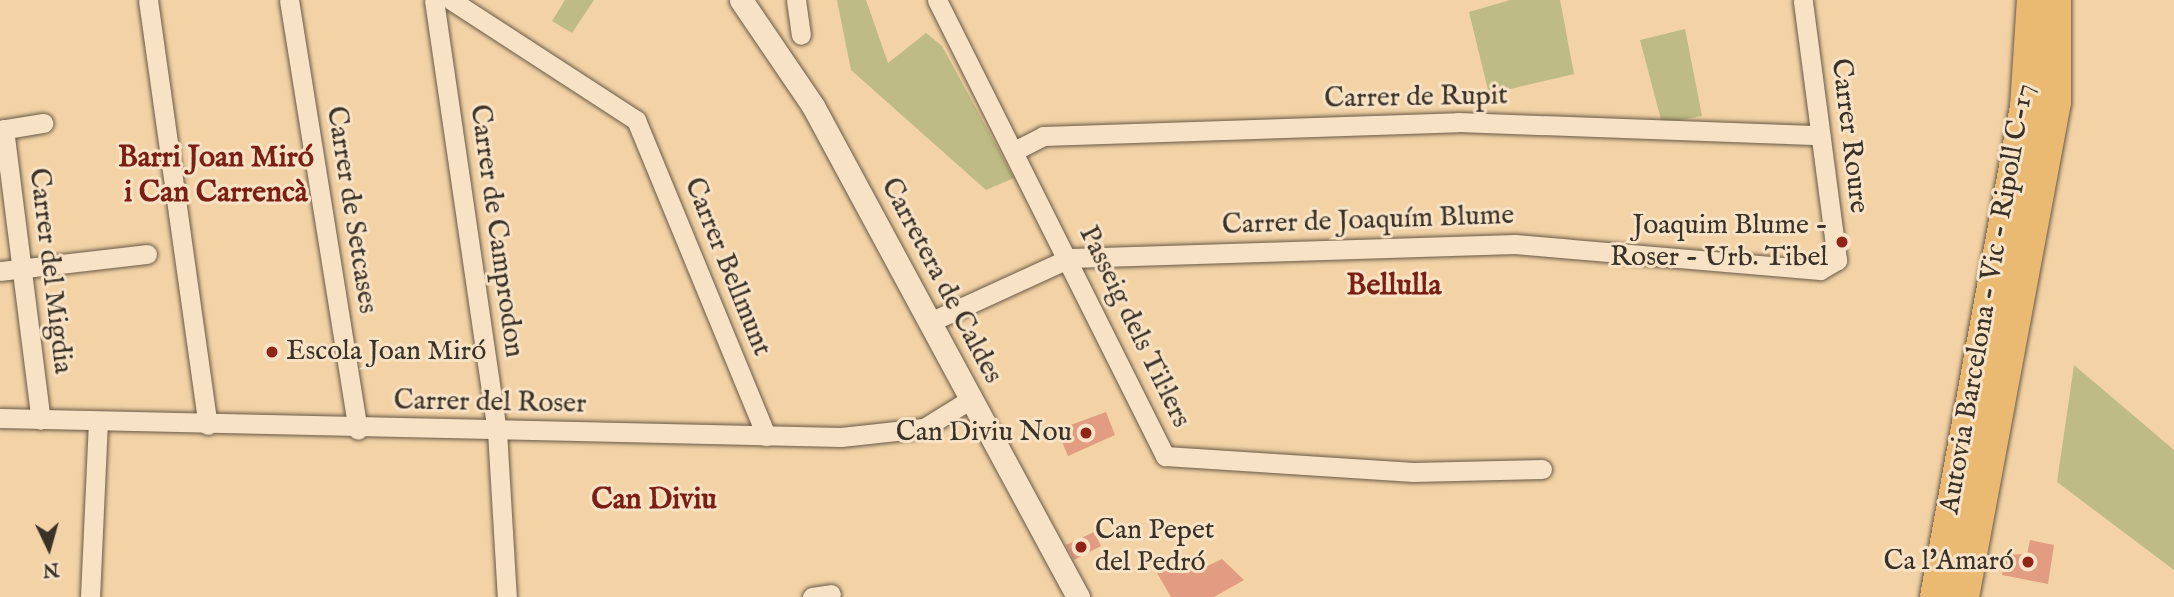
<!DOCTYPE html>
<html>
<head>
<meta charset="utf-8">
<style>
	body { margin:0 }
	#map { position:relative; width:2174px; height:597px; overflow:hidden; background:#f3d3a6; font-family:"IM FELL English",serif }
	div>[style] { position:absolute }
	.green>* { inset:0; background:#bebb84 }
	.building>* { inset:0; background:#e29c81 }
	.roads { filter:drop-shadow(0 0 2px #685a47) drop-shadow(0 0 2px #685a47) }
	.minor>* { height:19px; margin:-9.5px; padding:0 9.5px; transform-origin:9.5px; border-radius:9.5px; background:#f7e2c5 }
	.tertiary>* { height:23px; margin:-11.5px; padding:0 11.5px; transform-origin:11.5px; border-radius:11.5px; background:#f7e2c5 }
	.trunk>* { height:32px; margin:-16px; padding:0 16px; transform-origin:16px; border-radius:16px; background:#eaba73 }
	.dots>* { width:19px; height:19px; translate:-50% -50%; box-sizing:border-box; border:4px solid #f7e2c5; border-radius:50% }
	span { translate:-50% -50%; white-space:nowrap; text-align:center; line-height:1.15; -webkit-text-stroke:6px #f7e2c5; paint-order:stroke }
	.street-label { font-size:28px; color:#3a3127 }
	.poi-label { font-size:28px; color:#3a3127 }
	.right { translate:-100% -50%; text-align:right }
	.left { translate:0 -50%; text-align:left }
	.neighbourhood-label { font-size:30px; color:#7a1f14; font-weight:700 }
	.north { position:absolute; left:14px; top:513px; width:70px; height:70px; -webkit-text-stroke:5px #f7e2c5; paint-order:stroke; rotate:175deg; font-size:19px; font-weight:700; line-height:28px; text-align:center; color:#3a3127 }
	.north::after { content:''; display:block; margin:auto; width:24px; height:32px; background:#3a3127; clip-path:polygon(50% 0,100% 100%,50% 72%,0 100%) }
</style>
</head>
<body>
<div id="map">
	<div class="green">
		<div style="clip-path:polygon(565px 0,594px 0,572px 33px,552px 21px)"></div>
		<div style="clip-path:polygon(837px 0,866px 0,888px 63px,926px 33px,942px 46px,1014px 178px,986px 190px,851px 70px)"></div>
		<div style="clip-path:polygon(1510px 0,1560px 0,1574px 74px,1489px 94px,1469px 12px)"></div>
		<div style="clip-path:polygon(1685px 29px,1702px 116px,1662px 123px,1640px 40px)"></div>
		<div style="clip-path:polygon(2074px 365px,2174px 450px,2174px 570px,2057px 482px)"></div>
	</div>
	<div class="building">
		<div style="clip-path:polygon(1106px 412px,1115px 435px,1068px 456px,1057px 430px)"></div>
		<div style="clip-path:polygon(1094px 532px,1101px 546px,1074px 560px,1066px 545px)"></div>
		<div style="clip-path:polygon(2030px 540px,2054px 545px,2048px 584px,2002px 575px,2005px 555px,2027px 554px)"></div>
		<div style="clip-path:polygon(1188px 557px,1197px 571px,1222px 559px,1244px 580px,1214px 597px,1171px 597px,1157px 573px)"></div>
	</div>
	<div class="roads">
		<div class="minor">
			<div style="left:148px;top:0;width:429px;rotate:82deg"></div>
			<div style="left:289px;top:0;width:435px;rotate:80.9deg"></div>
			<div style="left:434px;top:0;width:436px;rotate:81.7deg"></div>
			<div style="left:497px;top:431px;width:166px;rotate:86.6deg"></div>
			<div style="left:451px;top:0;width:221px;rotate:33deg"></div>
			<div style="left:636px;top:120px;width:342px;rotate:67.6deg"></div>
			<div style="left:796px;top:0;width:35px;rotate:82deg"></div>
			<div style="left:937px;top:0;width:510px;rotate:63.43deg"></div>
			<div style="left:1165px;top:456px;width:249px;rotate:3.7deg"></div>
			<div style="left:1413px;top:472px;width:129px;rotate:-1.3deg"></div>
			<div style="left:4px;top:129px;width:293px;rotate:82.8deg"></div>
			<div style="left:0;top:130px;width:44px;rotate:-9.2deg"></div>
			<div style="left:1016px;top:150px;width:30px;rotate:-27deg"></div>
			<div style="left:1043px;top:136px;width:415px;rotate:-1.9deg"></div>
			<div style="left:1458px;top:122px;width:362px;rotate:2.1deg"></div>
			<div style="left:0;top:271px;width:148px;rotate:-6.6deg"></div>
			<div style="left:930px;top:322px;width:154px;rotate:-24.6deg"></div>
			<div style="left:1070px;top:258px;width:445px;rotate:-1.8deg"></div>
			<div style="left:1515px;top:244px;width:306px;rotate:4.9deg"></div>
			<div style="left:1820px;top:270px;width:20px;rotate:-30deg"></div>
			<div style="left:1837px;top:260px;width:262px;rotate:-97.5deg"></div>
			<div style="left:0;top:418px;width:841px;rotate:1.29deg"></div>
			<div style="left:841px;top:437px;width:83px;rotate:-6.2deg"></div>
			<div style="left:924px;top:428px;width:55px;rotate:-31.7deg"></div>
			<div style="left:90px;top:597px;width:176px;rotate:-87.4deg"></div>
			<div style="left:812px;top:597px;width:19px;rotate:-9deg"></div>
		</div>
		<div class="tertiary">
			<div style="left:741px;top:0;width:128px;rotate:55.8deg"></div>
			<div style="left:813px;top:106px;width:558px;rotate:61.64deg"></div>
		</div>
		<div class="trunk">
			<div style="left:1936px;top:597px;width:498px;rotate:-79.6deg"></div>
			<div style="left:2026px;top:107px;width:107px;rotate:-86.3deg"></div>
			<div style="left:1963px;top:597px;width:503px;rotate:-79.47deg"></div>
			<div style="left:2055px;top:102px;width:102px;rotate:-90deg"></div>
		</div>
	</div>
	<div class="dots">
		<div style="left:1842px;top:242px;background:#8f2418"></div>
		<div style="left:272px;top:352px;background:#8f2418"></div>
		<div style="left:1086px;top:433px;background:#8f2418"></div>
		<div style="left:1081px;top:547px;background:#8f2418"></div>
		<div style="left:2028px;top:562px;background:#8f2418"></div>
	</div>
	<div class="street-label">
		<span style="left:1416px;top:98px;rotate:-1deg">Carrer de Rupit</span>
		<span style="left:1849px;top:136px;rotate:83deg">Carrer Roure</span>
		<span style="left:351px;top:210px;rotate:81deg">Carrer de Setcases</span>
		<span style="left:1368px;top:221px;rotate:-2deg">Carrer de Joaquím Blume</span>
		<span style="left:496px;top:231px;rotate:82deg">Carrer de Camprodon</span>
		<span style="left:727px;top:267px;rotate:68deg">Carrer Bellmunt</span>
		<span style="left:50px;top:271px;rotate:83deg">Carrer del Migdia</span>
		<span style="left:941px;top:281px;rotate:62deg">Carretera de Caldes</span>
		<span style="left:1988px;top:299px;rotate:-80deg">Autovia Barcelona - Vic - Ripoll C-17</span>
		<span style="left:1134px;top:327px;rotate:64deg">Passeig dels Til·lers</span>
		<span style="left:490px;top:403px;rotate:1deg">Carrer del Roser</span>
	</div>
	<div class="poi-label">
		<span class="right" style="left:1828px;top:242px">Joaquim Blume -<br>Roser - Urb. Tibel</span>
		<span class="left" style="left:286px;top:352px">Escola Joan Miró</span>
		<span class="right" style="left:1072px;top:433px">Can Diviu Nou</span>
		<span class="left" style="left:1095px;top:547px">Can Pepet<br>del Pedró</span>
		<span class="right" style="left:2014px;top:562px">Ca l'Amaró</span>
	</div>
	<div class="neighbourhood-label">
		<span style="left:216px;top:175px">Barri Joan Miró<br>i Can Carrencà</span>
		<span style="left:1394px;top:286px">Bellulla</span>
		<span style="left:654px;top:500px">Can Diviu</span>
	</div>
	<div class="north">N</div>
</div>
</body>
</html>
